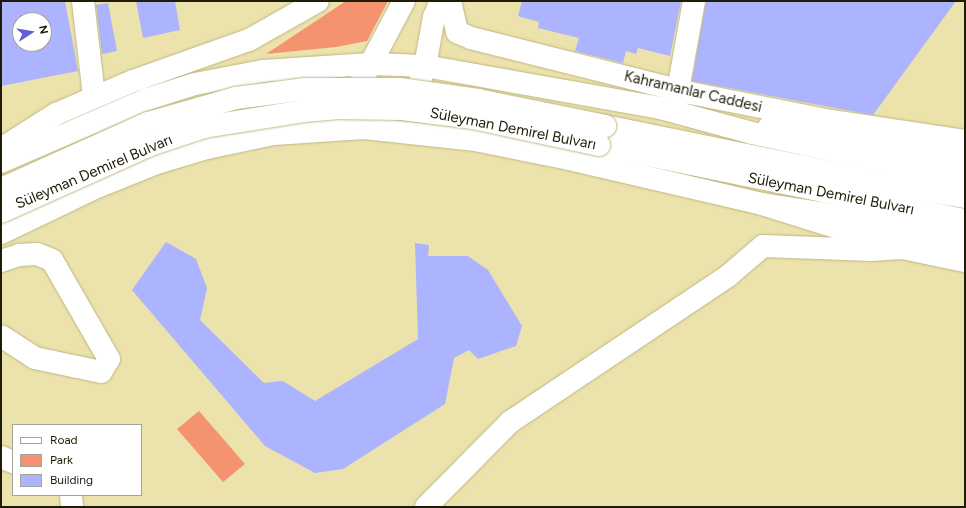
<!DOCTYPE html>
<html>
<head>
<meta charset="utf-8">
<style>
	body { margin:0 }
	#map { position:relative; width:966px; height:508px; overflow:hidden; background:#ebe2ac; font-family:Figtree,sans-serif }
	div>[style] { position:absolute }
	.green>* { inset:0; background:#f59370 }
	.building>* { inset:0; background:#acb3ff }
	.roads { filter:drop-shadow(0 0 1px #bfb682) drop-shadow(0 0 1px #bfb682) }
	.minor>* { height:22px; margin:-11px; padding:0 11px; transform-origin:11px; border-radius:11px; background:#fff }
	.major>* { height:22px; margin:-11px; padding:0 11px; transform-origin:11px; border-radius:11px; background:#fff }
	.highway>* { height:22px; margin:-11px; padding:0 11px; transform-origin:11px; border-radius:11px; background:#fff }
	.bridges { filter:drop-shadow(0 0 1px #bfb682) drop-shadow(0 0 1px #bfb682) }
	.highway-bridge>* { height:22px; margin:-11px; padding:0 11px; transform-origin:11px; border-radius:11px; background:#fff }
	span { translate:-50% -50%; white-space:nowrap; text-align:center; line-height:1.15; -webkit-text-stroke:3.5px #fff; paint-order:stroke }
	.street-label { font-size:15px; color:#1e1b06 }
	.frame { position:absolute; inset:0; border:2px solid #1e1b06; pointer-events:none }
	.legend { position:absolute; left:12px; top:424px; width:130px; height:72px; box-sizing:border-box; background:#fff; border:1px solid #a5a49b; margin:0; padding:5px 7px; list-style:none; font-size:12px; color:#1e1b06 }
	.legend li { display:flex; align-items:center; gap:8px; height:20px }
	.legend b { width:20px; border:1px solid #a5a49b }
	.north { position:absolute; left:12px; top:12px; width:40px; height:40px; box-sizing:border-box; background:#fff; border:1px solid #a5a49b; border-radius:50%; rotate:78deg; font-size:11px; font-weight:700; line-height:16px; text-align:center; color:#1e1b06 }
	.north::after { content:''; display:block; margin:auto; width:14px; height:18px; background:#625fd8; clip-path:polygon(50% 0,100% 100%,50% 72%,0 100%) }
</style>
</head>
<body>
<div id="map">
	<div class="green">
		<div style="clip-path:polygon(346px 1px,388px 1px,367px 41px,336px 47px,266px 54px)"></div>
		<div style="clip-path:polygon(199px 411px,245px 464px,223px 482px,177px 429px)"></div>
	</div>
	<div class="building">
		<div style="clip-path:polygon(evenodd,1px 1px,65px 1px,78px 71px,1px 86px,1px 1px,20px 20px,44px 20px,44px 44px,20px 44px,20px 20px)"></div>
		<div style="clip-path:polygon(136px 1px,175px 1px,180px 30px,143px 38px)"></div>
		<div style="clip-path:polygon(522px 1px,681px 1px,670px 56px,638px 48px,636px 54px,626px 51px,623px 63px,575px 51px,579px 38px,538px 28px,539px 22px,518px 16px)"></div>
		<div style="clip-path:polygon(706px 1px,956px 1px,873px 115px,692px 81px)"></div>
		<div style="clip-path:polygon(108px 3px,117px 51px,102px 54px,96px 5px)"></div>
		<div style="clip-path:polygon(166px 242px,196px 259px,207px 288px,200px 320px,264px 383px,283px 381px,315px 401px,418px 339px,415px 243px,429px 245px,428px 256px,468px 256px,488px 270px,522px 326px,516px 346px,478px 359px,469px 350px,454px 358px,445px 404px,343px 469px,315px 473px,265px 446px,132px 290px)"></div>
	</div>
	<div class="roads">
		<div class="minor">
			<div style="left:83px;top:1px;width:96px;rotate:83.4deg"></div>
			<div style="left:450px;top:1px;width:32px;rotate:77deg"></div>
			<div style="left:457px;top:32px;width:15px;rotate:23deg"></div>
			<div style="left:471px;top:38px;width:226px;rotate:14.1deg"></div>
			<div style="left:690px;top:93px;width:144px;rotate:11.2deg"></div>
			<div style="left:831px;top:121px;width:135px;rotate:8.5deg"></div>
			<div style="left:678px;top:90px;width:90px;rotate:-79.8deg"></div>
			<div style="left:1px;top:261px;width:19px;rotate:-18deg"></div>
			<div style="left:19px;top:255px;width:18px;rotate:-3deg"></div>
			<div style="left:37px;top:254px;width:16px;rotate:22deg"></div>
			<div style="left:52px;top:260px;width:114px;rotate:60.1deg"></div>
			<div style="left:109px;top:359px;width:15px;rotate:122deg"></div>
			<div style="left:101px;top:372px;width:25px;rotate:-168deg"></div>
			<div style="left:77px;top:367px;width:43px;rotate:-167.9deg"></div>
			<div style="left:35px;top:358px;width:40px;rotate:-147.1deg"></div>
			<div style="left:1px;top:457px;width:13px;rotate:23deg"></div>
			<div style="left:71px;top:495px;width:12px;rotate:85deg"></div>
			<div style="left:426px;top:507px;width:120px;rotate:-45.3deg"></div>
			<div style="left:510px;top:422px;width:262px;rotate:-33.8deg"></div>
			<div style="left:728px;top:276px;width:46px;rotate:-40.6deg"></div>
			<div style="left:763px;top:246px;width:108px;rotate:2.1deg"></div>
			<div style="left:871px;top:250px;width:30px;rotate:-4deg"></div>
		</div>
		<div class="major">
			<div style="left:404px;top:1px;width:92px;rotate:118deg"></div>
			<div style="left:361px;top:82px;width:12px;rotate:104deg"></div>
			<div style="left:358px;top:94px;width:22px;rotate:87deg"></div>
			<div style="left:359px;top:116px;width:13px;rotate:67deg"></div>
			<div style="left:364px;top:128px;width:112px;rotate:6.2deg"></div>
			<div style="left:475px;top:140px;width:96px;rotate:11.4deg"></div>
			<div style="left:569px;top:159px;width:198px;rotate:13.1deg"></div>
			<div style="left:762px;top:204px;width:147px;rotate:17.4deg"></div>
			<div style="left:902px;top:248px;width:64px;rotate:11.7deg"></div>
			<div style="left:371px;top:64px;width:54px;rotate:2.1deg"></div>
			<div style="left:425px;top:66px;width:257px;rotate:10.1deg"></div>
			<div style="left:420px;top:81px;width:16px;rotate:-72deg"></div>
			<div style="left:425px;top:66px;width:50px;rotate:-79.6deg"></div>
			<div style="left:434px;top:17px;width:17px;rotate:-66deg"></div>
			<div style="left:769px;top:127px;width:199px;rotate:10.1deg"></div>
		</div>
		<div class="highway">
			<div style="left:660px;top:108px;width:95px;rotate:15.2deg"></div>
			<div style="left:752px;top:133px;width:218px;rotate:12.2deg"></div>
			<div style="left:605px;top:126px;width:278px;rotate:11.6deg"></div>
			<div style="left:877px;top:182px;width:89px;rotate:9.7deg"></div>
			<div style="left:599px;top:145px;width:374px;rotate:11.6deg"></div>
			<div style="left:1px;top:149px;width:65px;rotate:-32.5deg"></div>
			<div style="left:56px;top:114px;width:84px;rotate:-23.2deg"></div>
			<div style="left:133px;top:81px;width:123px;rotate:-19.5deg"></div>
			<div style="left:249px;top:40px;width:79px;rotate:-29.5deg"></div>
			<div style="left:1px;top:162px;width:160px;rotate:-23.2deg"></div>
			<div style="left:148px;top:99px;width:49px;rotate:-17.7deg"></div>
			<div style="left:195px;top:84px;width:69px;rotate:-10.8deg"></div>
			<div style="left:263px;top:71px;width:108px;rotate:-3.7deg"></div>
			<div style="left:762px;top:204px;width:124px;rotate:8.8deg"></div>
			<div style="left:885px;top:223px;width:82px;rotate:12deg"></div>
			<div style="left:1px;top:233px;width:106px;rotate:-25.6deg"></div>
			<div style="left:97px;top:187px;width:65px;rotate:-21.8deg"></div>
			<div style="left:157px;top:163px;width:52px;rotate:-16.7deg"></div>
			<div style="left:207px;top:148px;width:68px;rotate:-11.8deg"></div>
			<div style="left:274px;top:134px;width:90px;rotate:-3.8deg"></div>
		</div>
	</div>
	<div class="bridges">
		<div class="highway-bridge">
			<div style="left:1px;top:189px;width:161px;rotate:-24.2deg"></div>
			<div style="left:148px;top:123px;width:91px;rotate:-15.9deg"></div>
			<div style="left:236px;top:98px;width:70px;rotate:-7.4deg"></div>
			<div style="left:305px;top:89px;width:95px"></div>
			<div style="left:400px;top:89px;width:79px;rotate:8deg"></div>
			<div style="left:478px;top:100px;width:130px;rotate:11.6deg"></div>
			<div style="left:1px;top:212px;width:163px;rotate:-24.2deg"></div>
			<div style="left:150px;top:145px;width:57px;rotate:-18.4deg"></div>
			<div style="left:204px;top:127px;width:101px;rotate:-9.1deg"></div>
			<div style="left:304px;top:111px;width:32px;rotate:-5deg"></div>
			<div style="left:336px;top:108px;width:66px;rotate:0.9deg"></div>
			<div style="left:402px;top:109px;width:72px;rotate:7.2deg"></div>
			<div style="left:473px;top:118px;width:129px;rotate:12.1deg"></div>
		</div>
	</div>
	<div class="street-label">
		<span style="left:693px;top:92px;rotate:13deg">Kahramanlar Caddesi</span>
		<span style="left:513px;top:129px;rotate:11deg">Süleyman Demirel Bulvarı</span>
		<span style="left:94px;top:172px;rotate:-23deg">Süleyman Demirel Bulvarı</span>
		<span style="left:831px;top:194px;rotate:11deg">Süleyman Demirel Bulvarı</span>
	</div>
	<div class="frame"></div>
	<ul class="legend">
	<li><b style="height:5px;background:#fff"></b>Road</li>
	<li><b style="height:11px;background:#f59370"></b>Park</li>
	<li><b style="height:11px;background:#acb3ff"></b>Building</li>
	</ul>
	<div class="north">N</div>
</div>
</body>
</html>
